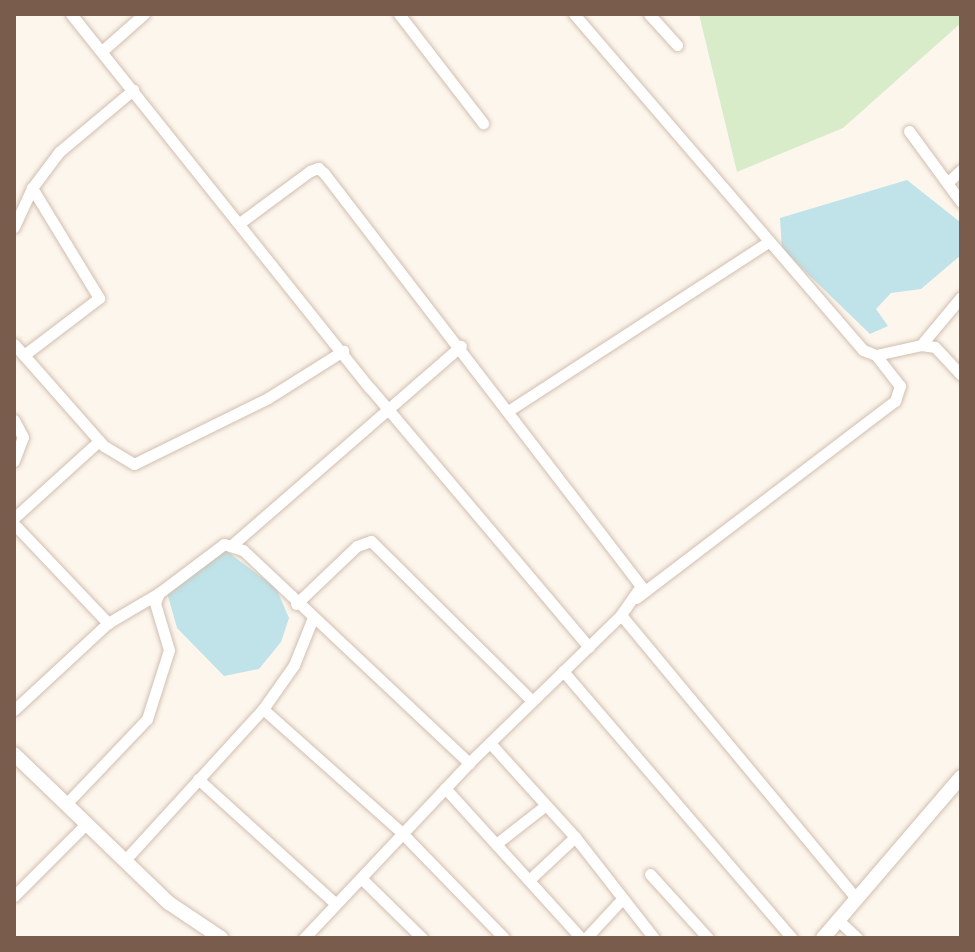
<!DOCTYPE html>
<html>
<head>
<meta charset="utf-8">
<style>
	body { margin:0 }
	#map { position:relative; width:975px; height:952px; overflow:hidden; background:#fdf6ec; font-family:"Roboto Condensed",sans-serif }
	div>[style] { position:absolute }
	.green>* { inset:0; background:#d8ecc9 }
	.water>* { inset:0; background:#bfe3e8 }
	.roads { filter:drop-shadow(0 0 2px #d1beb0) drop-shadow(0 0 2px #d1beb0) }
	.minor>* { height:11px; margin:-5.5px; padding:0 5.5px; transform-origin:5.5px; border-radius:5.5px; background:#fff }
	.tertiary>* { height:14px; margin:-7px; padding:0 7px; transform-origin:7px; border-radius:7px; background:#fff }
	span { translate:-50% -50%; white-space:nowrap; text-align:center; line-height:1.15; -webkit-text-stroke:6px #fffaf3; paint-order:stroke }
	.frame { position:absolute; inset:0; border:16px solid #7a5c4d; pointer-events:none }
</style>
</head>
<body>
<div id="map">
	<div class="green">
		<div style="clip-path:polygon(699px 14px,961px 14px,961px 23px,843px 128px,737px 172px)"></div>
	</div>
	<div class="water">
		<div style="clip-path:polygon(907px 180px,960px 222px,961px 255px,921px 289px,891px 293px,876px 309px,888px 326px,870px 334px,782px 249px,780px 218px)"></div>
		<div style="clip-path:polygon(221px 547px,276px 588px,289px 618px,281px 642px,259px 669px,224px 676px,177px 628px,166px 589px)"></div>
	</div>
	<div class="roads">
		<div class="minor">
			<div style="left:71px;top:14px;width:479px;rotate:51.4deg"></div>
			<div style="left:370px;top:388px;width:339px;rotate:49.8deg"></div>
			<div style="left:399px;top:14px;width:138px;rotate:52.4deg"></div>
			<div style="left:574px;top:14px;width:443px;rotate:49.3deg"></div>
			<div style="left:863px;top:350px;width:14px;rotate:21deg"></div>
			<div style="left:876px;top:355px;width:46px;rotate:-12.5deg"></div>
			<div style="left:921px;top:345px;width:14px;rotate:8deg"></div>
			<div style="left:935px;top:347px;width:38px;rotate:47deg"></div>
			<div style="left:649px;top:14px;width:42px;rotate:47.9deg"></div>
			<div style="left:102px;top:51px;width:56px;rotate:-41.4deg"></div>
			<div style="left:909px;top:131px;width:88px;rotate:53.8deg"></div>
			<div style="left:947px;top:183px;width:19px;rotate:-43deg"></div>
			<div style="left:241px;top:222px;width:86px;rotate:-36.5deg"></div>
			<div style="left:310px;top:171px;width:9px;rotate:-21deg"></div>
			<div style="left:318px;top:168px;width:8px;rotate:40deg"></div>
			<div style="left:324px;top:173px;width:521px;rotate:52.49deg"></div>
			<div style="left:641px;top:586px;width:35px;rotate:125deg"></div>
			<div style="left:621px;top:615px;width:212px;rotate:135.8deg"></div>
			<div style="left:469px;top:763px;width:241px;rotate:133.3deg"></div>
			<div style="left:14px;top:227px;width:43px;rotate:-65.2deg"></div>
			<div style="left:32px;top:188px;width:45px;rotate:-53.1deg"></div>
			<div style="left:59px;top:152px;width:97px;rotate:-40deg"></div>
			<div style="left:14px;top:344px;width:136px;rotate:48.6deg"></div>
			<div style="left:104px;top:446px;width:35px;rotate:31deg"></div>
			<div style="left:134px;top:464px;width:149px;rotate:-26.2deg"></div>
			<div style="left:268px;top:398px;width:89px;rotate:-32.1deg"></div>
			<div style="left:921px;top:345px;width:62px;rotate:-50.2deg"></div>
			<div style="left:24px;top:355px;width:94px;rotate:-37.2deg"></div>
			<div style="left:99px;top:298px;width:129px;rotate:-121.3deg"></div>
			<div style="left:508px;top:411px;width:310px;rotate:-33deg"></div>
			<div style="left:14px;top:420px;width:19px;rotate:62deg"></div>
			<div style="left:23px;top:437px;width:26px;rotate:111deg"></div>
			<div style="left:14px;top:518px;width:115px;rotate:-42.2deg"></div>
			<div style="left:14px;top:524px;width:137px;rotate:46.5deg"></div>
			<div style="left:233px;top:544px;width:302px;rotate:-41deg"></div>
			<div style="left:636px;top:598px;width:325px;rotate:-37.3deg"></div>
			<div style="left:895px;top:401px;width:16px;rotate:-72deg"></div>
			<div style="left:900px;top:386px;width:39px;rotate:-128deg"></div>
			<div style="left:296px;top:604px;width:84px;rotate:-43.6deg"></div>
			<div style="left:357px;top:546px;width:15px;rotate:-20deg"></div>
			<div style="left:371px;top:541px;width:227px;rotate:44.8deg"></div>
			<div style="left:621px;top:615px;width:368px;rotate:50.3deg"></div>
			<div style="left:563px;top:671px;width:352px;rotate:49.4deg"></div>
			<div style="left:263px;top:709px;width:186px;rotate:41.7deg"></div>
			<div style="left:402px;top:833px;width:146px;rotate:45.8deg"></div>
			<div style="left:14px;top:710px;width:128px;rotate:-42.8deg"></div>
			<div style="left:108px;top:623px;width:59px;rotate:-30.5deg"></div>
			<div style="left:490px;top:743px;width:127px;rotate:47.9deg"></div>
			<div style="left:575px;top:837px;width:128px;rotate:52deg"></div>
			<div style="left:198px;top:779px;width:186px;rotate:42.2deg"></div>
			<div style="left:445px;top:788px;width:202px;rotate:47.8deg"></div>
			<div style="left:67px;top:803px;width:116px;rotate:-46.4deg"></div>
			<div style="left:147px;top:719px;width:72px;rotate:-72.3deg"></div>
			<div style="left:169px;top:650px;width:49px;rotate:-106.6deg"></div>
			<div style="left:155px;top:603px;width:11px;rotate:-68deg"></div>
			<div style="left:159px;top:593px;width:81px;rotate:-37deg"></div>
			<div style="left:224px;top:544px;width:20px;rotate:18deg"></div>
			<div style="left:243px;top:550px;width:311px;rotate:43.3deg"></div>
			<div style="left:496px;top:844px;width:63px;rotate:-38deg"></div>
			<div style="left:125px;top:860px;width:205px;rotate:-47.6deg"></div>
			<div style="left:263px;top:709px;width:54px;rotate:-54.8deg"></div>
			<div style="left:294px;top:665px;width:48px;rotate:-68.2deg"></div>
			<div style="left:650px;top:874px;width:86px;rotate:47.8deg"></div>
			<div style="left:361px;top:878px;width:86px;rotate:44.5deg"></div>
			<div style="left:529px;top:880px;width:63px;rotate:-43.1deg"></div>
			<div style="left:14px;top:896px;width:103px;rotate:-45deg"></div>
			<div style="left:838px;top:920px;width:26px;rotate:43deg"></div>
			<div style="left:586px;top:938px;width:54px;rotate:-47.2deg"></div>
		</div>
		<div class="tertiary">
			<div style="left:14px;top:754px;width:215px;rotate:43.9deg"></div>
			<div style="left:169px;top:903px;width:63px;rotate:33.9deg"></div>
			<div style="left:823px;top:938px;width:212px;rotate:-49.4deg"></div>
		</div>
	</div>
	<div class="frame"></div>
</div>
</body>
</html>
